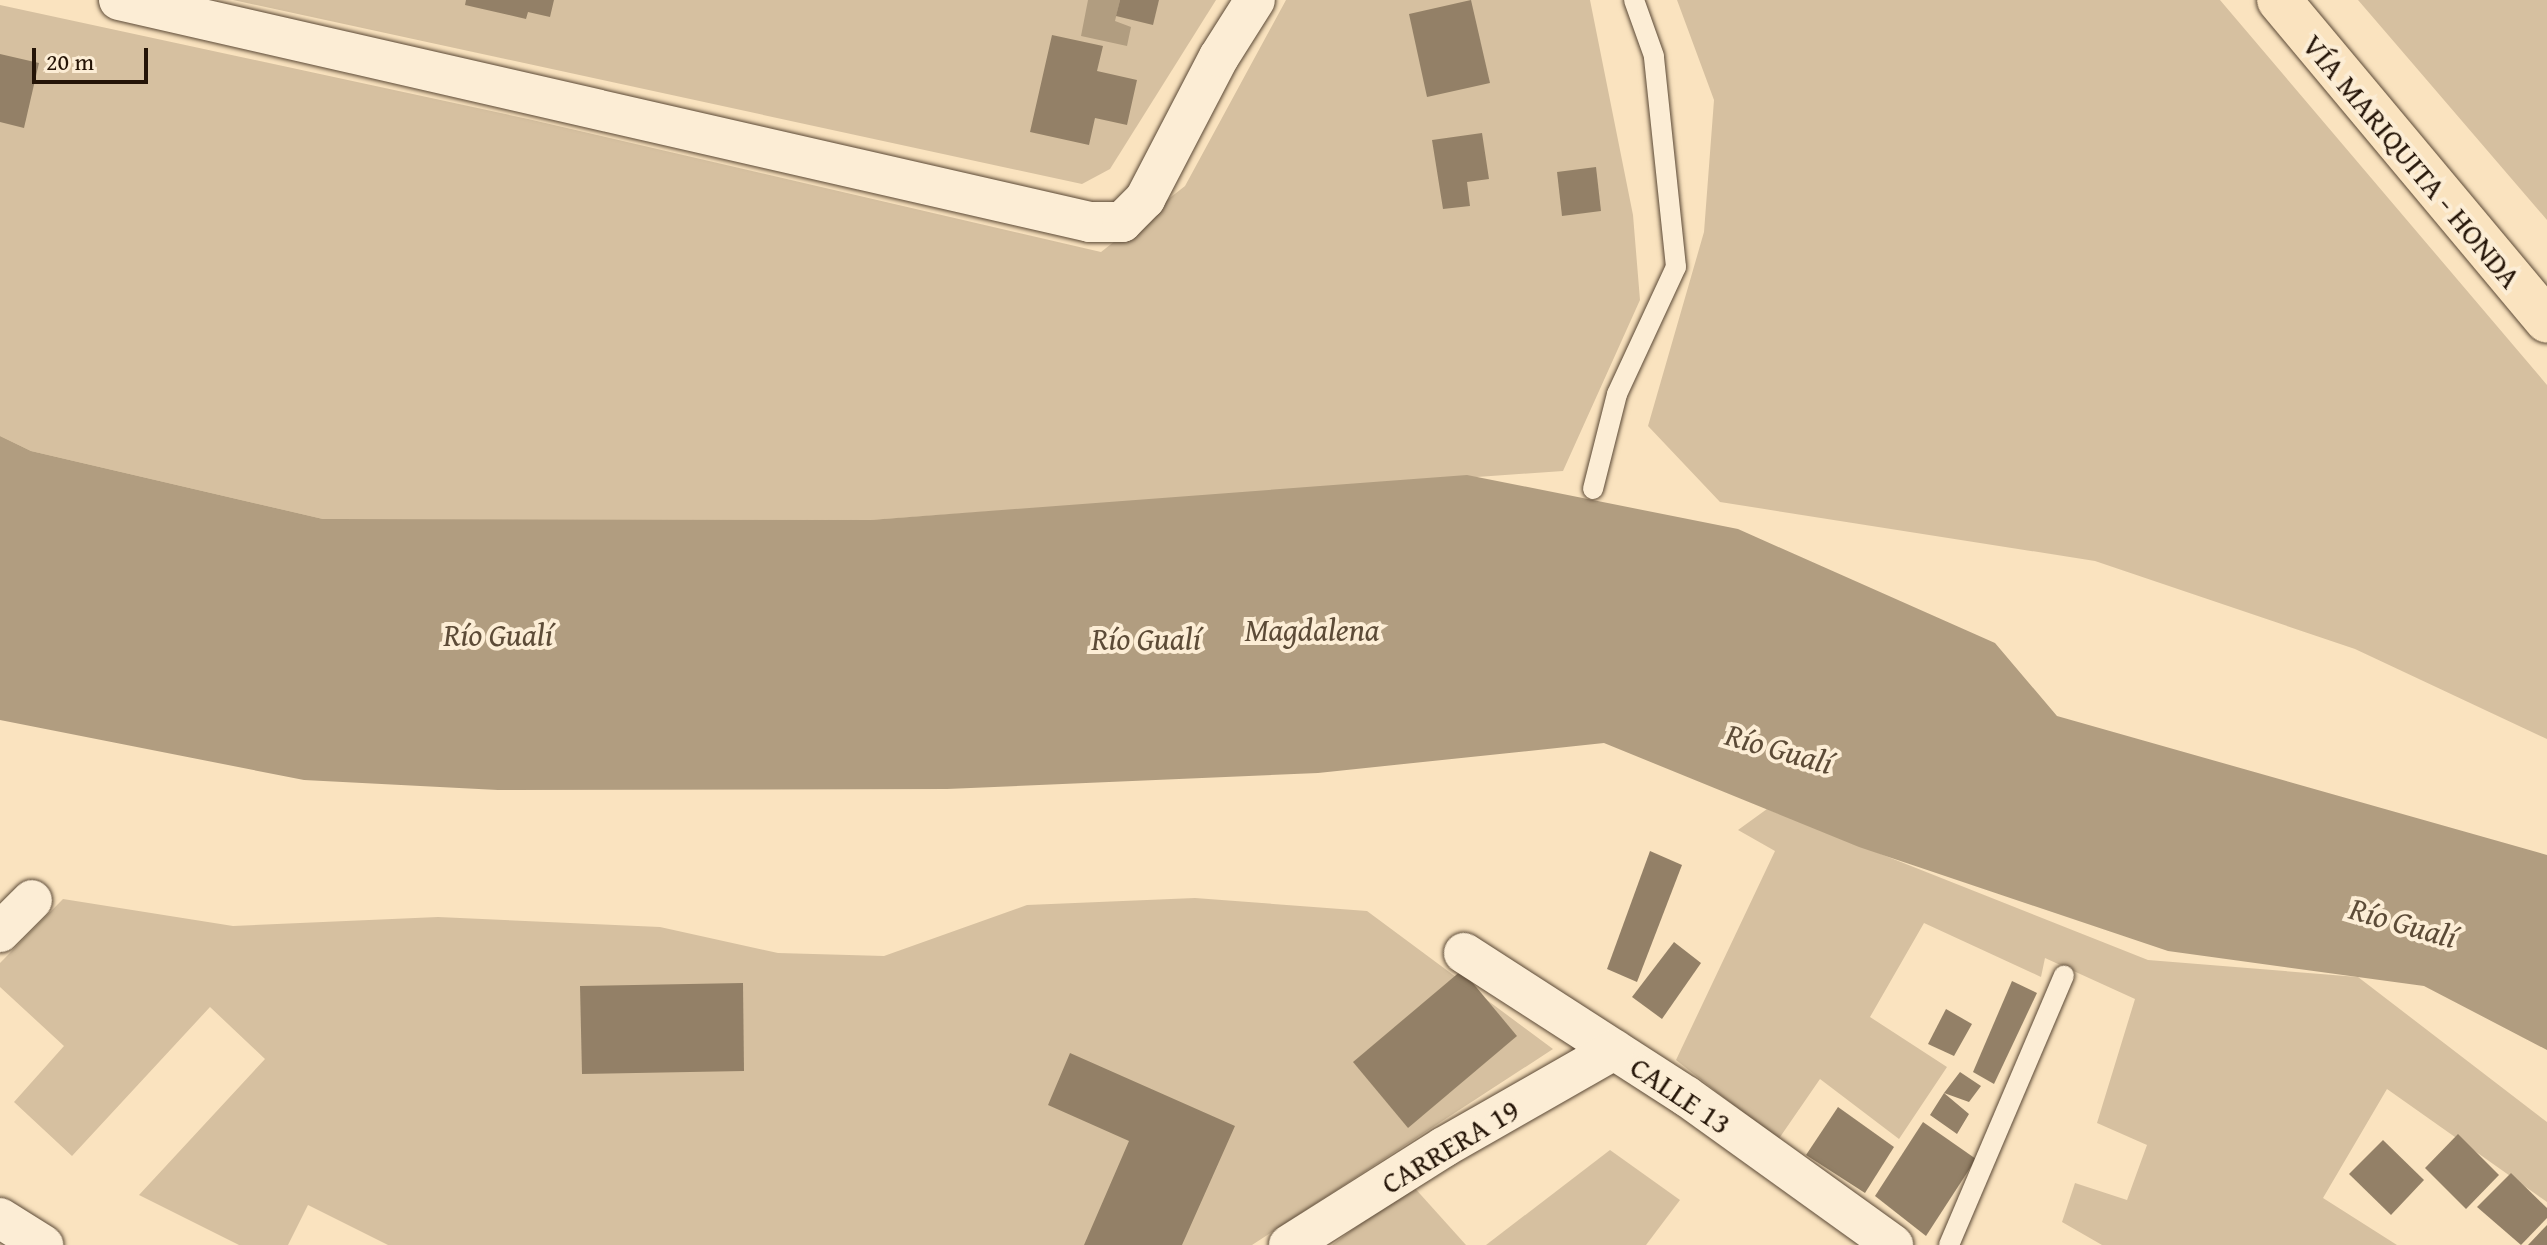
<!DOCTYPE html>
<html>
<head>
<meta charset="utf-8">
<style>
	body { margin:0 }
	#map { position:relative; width:2547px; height:1245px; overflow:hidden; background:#fae3bf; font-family:"Gentium Book Plus",serif }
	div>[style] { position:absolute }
	.green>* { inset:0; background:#d6c0a0 }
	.water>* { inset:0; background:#b19d80 }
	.building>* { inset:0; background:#938067 }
	.roads { filter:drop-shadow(0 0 2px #5a4835) drop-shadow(0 0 2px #5a4835) }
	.lane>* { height:20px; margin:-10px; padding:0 10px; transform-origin:10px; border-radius:10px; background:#fcedd5 }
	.street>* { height:40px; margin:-20px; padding:0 20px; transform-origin:20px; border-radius:20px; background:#fcedd5 }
	.highway>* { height:44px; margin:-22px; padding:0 22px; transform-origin:22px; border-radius:22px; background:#fae3bf }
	span { translate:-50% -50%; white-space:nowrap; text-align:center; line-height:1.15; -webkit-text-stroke:8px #fcedd5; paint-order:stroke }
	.street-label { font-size:30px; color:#241407 }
	.water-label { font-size:32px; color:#5c4b37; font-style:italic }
	.scale { position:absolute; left:32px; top:48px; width:116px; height:36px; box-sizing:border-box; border:4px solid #241407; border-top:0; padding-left:10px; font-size:24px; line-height:28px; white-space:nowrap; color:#241407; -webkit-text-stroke:6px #fcedd5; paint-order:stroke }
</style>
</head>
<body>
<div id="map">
	<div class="green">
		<div style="clip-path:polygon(233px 0,1216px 0,1110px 169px,1082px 184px)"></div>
		<div style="clip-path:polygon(1286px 0,1590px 0,1633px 215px,1640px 300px,1563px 471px,870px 520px,323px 519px,31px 451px,0 436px,0 5px,528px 119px,1101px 252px,1185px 186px)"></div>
		<div style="clip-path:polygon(1677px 0,2220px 0,2547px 385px,2547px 739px,2355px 649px,2095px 561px,1720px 502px,1648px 426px,1704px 232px,1714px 100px)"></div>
		<div style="clip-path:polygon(2358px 0,2547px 0,2547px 220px,2389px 36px)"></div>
		<div style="clip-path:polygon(1767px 809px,2148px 960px,2358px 977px,2547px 1122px,2547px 1202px,2387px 1089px,2323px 1198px,2397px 1245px,2102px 1245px,2062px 1222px,2075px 1183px,2127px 1200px,2147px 1145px,2097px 1123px,2135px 999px,2045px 958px,2041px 977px,1924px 923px,1870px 1017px,1947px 1067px,1899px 1139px,1820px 1079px,1778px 1140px,1676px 1060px,1775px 851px,1738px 830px)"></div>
		<div style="clip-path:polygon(1195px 898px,1367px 911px,1553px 1049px,1252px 1245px,388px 1245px,308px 1205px,288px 1245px,239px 1245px,139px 1195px,265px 1059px,210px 1007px,72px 1156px,14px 1102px,64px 1046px,0 987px,0 963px,63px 899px,233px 926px,438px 917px,660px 927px,778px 953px,884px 956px,1027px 905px)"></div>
		<div style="clip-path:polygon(1610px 1150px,1680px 1200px,1646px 1245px,1486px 1245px)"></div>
		<div style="clip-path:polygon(1412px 1185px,1466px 1245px,1332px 1245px)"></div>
	</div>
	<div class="water">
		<div style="clip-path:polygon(1088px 0,1120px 0,1115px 21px,1131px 27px,1127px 46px,1081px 36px)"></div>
		<div style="clip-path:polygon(0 436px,31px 451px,323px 519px,870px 520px,1467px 475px,1738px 529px,1995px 643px,2057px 716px,2547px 855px,2547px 1050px,2424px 986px,2168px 951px,1859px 847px,1604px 743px,1318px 773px,947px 789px,498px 790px,304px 780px,0 720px)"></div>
	</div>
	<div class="building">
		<div style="clip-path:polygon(466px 0,554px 0,550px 17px,528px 12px,526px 19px,465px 5px)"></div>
		<div style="clip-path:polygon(1120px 0,1159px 0,1153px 25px,1116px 16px)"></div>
		<div style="clip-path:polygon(1471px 0,1490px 83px,1427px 97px,1409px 14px)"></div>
		<div style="clip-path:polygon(1052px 35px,1103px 46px,1097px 71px,1137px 80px,1127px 125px,1095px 118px,1089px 145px,1030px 132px)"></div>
		<div style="clip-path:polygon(0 54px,39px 63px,24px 128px,0 122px)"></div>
		<div style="clip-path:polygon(1482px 133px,1489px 179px,1467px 182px,1470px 206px,1443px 209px,1432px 140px)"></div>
		<div style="clip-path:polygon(1596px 167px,1601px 211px,1562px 216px,1557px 172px)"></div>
		<div style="clip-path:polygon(1650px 851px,1682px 865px,1637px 982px,1607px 969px)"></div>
		<div style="clip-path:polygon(1674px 942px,1701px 963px,1662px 1019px,1632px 997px)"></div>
		<div style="clip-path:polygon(1462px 970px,1517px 1036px,1408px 1128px,1353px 1062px)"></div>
		<div style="clip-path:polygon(2012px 981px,2037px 993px,1994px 1084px,1973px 1072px)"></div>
		<div style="clip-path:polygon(743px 983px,744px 1071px,582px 1074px,580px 986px)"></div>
		<div style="clip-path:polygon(1946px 1009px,1972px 1024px,1954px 1056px,1928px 1044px)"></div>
		<div style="clip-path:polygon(1070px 1053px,1235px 1126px,1182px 1245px,1084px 1245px,1129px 1141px,1048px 1105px)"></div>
		<div style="clip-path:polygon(1960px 1072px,1981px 1086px,1969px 1102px,1944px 1093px,1969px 1114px,1957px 1134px,1930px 1115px,1944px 1093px)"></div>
		<div style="clip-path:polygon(1838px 1107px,1894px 1147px,1865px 1193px,1806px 1155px)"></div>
		<div style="clip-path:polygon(1923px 1122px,1976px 1159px,1926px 1236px,1875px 1196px)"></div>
		<div style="clip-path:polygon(2458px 1134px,2499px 1175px,2466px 1209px,2425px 1168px)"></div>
		<div style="clip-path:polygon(2383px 1140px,2424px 1180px,2391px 1215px,2349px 1174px)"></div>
		<div style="clip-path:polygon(2511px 1173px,2547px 1208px,2547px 1218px,2521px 1245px,2477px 1207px)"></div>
		<div style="clip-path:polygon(2547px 1225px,2547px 1245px,2528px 1245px)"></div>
	</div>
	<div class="roads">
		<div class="lane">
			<div style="left:1593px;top:489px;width:98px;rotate:-75.8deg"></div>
			<div style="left:1617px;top:394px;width:140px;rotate:-65.1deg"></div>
			<div style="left:1676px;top:267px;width:212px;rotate:-96deg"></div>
			<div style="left:1654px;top:56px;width:59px;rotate:-109.7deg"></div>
			<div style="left:1949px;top:1245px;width:293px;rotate:-66.9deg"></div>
		</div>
		<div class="street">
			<div style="left:119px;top:0;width:996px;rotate:12.88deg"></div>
			<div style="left:1090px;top:222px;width:32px"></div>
			<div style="left:1122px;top:222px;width:33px;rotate:-45deg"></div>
			<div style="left:1145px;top:199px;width:160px;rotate:-62.5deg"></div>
			<div style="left:1219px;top:57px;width:67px;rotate:-57.7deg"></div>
			<div style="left:0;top:932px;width:45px;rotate:-45deg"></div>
			<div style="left:1464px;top:953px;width:264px;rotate:32.8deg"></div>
			<div style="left:1686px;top:1096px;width:255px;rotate:35.7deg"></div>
			<div style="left:0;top:1218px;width:51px;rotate:32.1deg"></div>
			<div style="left:1289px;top:1245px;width:183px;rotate:-32.3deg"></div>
			<div style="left:1444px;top:1147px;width:196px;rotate:-29.7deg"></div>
		</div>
		<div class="highway">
			<div style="left:2279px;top:0;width:418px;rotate:50.1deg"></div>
		</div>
	</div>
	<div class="street-label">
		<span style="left:2412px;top:161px;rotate:50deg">VÍA MARIQUITA - HONDA</span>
		<span style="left:1681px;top:1095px;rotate:34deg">CALLE 13</span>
		<span style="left:1450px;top:1146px;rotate:-31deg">CARRERA 19</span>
	</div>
	<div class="water-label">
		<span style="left:1312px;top:630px">Magdalena</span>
		<span style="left:498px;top:635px">Río Gualí</span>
		<span style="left:1146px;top:639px">Río Gualí</span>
		<span style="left:1779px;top:749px;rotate:16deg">Río Gualí</span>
		<span style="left:2403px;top:923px;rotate:16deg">Río Gualí</span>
	</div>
	<div class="scale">20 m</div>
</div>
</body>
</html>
